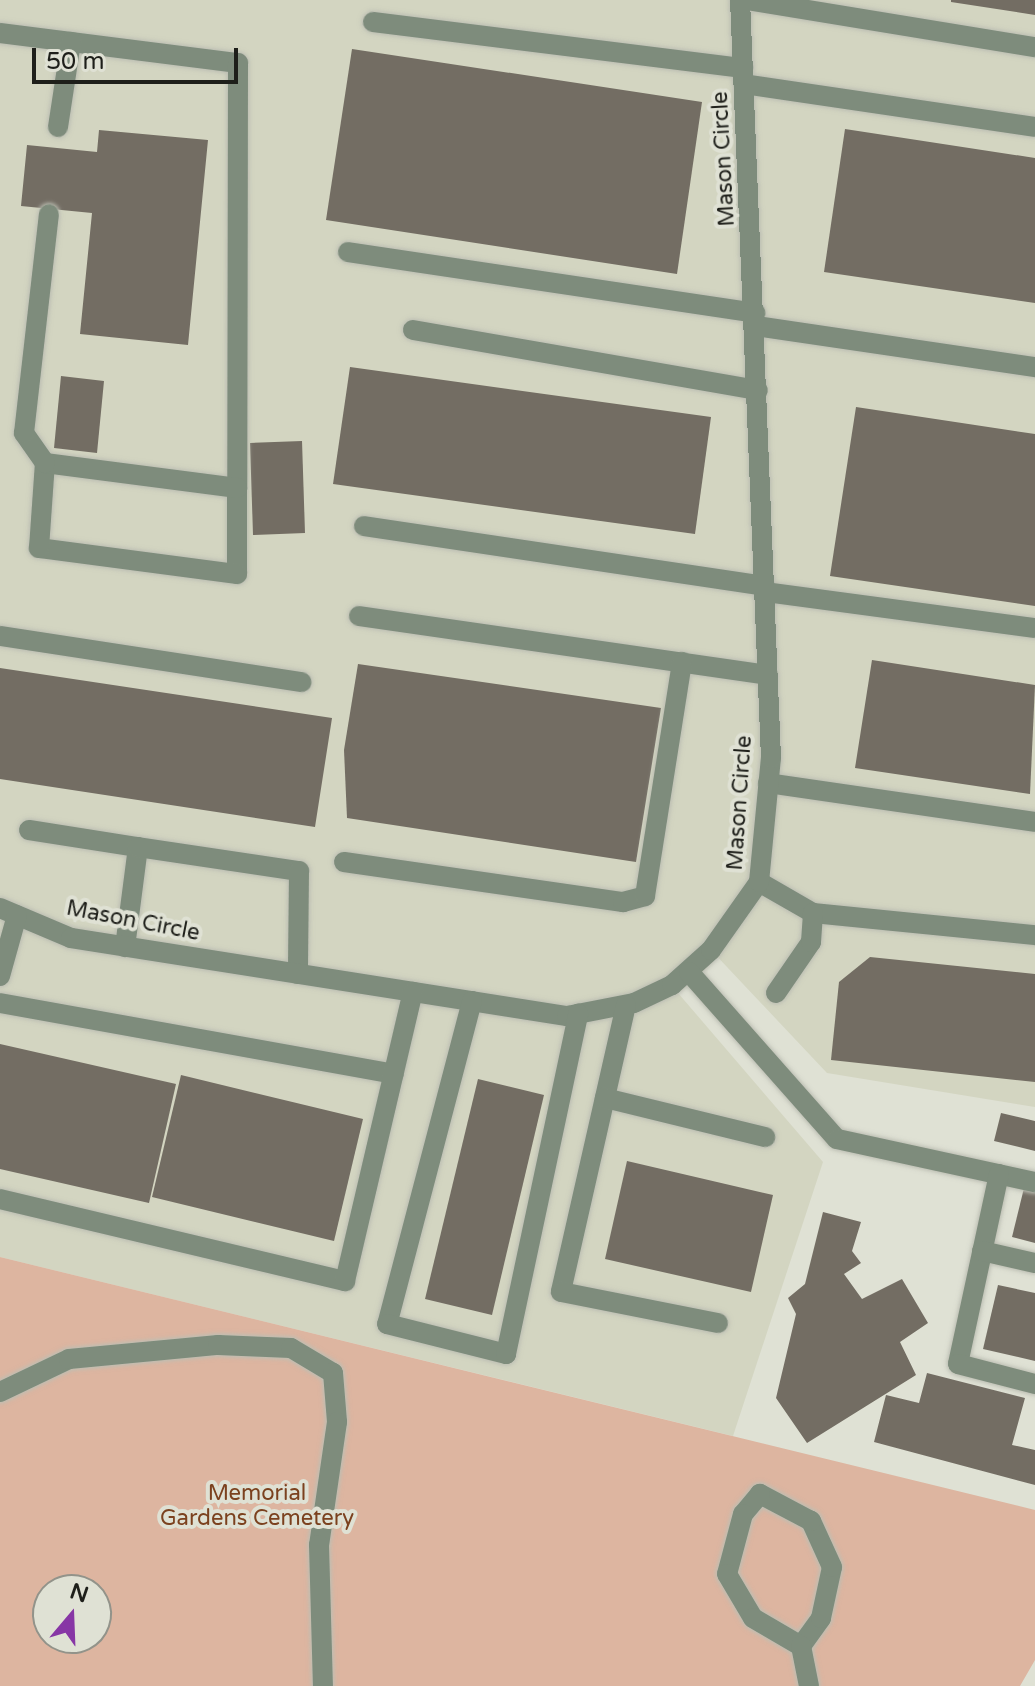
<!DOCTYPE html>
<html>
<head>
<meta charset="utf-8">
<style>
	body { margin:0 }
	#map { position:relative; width:1035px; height:1686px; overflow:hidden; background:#dfe1d4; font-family:"Varela Round",sans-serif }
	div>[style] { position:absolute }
	.built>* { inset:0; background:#d3d5c1 }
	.green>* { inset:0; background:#ddb5a0 }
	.building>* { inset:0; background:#736d63 }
	.roads { filter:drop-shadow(0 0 2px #bcbeb3) drop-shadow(0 0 2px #bcbeb3) }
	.minor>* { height:20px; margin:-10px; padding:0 10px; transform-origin:10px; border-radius:10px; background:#7e8c7c }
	span { translate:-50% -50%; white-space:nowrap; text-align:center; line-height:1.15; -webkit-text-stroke:8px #dfe1d4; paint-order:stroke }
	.street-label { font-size:22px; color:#1e1f1a }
	.park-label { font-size:22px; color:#7b411e }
	.north { position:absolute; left:32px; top:1574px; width:80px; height:80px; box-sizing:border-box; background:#dfe1d4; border:2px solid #92938a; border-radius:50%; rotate:19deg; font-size:22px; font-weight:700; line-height:32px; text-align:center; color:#1e1f1a }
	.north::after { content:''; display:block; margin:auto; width:28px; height:36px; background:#8736a5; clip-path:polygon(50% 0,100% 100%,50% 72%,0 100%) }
	.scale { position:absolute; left:32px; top:48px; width:206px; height:36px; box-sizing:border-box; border:4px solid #1e1f1a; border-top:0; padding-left:10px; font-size:24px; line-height:28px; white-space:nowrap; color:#1e1f1a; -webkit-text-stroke:6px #dfe1d4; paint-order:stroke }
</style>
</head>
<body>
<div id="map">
	<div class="built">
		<div style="clip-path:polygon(0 0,1035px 0,1035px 1107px,827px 1073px,711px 950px,672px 986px,823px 1162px,733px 1436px,0 1257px)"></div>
	</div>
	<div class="green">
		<div style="clip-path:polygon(evenodd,0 1257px,1035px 1510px,1035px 1660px,1020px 1686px,0 1686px,0 1257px,48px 1590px,96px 1590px,96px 1638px,48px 1638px,48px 1590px)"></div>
	</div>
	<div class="building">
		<div style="clip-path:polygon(1035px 0,1035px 15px,951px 2px,951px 0)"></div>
		<div style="clip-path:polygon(352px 49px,702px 102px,677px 274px,326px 220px)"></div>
		<div style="clip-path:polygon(845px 129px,1035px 158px,1035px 303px,824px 272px)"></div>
		<div style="clip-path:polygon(99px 130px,208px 140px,188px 345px,80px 334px,92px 213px,21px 206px,27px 145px,97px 152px)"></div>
		<div style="clip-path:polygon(350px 367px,711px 417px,695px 534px,333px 484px)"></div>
		<div style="clip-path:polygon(61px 376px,104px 381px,97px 453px,54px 448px)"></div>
		<div style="clip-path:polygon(856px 407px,1035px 434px,1035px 606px,830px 576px)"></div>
		<div style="clip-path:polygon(302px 441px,305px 533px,253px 535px,250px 443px)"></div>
		<div style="clip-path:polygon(872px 660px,1035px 685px,1030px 794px,855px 768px)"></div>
		<div style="clip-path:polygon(358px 664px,661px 708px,636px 862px,347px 818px,344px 750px)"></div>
		<div style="clip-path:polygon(0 668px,332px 718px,315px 827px,0 779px)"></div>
		<div style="clip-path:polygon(870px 957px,1035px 974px,1035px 1082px,831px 1060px,839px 982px)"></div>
		<div style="clip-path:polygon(0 1044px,176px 1084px,149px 1203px,0 1169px)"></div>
		<div style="clip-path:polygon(181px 1075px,363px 1119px,334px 1241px,152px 1197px)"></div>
		<div style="clip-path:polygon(478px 1079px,544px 1095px,492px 1315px,425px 1299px)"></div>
		<div style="clip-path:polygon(1001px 1113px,1035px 1121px,1035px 1151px,994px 1141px)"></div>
		<div style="clip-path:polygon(627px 1161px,773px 1195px,751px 1292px,605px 1259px)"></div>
		<div style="clip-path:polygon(1024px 1188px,1035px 1191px,1035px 1243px,1012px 1237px)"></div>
		<div style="clip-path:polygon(823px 1212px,861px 1222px,852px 1251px,861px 1263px,844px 1274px,862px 1299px,902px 1279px,928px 1323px,900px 1342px,916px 1375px,807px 1443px,776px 1398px,796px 1314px,788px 1298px,805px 1284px)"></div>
		<div style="clip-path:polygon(998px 1285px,1035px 1293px,1035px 1361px,983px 1349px)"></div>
		<div style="clip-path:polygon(927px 1373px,1025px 1398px,1012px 1445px,1035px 1450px,1035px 1485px,874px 1442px,886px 1395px,919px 1403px)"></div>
	</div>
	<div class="roads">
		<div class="minor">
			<div style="left:747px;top:0;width:292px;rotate:9.3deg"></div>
			<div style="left:373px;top:22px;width:373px;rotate:7.1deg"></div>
			<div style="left:0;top:33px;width:240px;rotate:7.2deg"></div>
			<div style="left:238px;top:63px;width:425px;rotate:90.1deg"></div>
			<div style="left:237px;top:488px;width:86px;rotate:90deg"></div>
			<div style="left:237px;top:574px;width:200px;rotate:-172.5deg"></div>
			<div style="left:39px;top:548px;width:85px;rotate:-86deg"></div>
			<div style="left:45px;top:463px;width:194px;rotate:7.4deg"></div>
			<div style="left:744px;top:84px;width:294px;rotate:8.4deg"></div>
			<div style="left:58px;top:127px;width:86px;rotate:-81.3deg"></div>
			<div style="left:348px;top:252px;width:412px;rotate:8.5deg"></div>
			<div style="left:756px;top:326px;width:282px;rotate:8.4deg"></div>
			<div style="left:413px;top:330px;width:350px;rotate:9.9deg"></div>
			<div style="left:45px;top:463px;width:37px;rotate:-125deg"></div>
			<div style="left:24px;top:433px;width:220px;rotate:-83.5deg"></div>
			<div style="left:364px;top:526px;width:405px;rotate:8.5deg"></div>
			<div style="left:765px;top:592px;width:272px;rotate:7.6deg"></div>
			<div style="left:359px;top:616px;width:413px;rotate:8.2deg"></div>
			<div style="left:0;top:636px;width:305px;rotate:8.7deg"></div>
			<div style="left:768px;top:783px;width:270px;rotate:8.3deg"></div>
			<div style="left:29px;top:830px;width:110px;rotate:8.9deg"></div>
			<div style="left:138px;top:847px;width:101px;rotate:97.4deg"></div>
			<div style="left:138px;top:847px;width:163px;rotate:8.5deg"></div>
			<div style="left:299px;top:871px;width:103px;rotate:90.6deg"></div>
			<div style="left:344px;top:862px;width:282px;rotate:8.2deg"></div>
			<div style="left:623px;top:902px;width:23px;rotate:-15deg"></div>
			<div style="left:645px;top:896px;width:237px;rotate:-81deg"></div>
			<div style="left:759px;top:882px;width:62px;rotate:29.9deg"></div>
			<div style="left:813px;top:913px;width:223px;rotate:5.7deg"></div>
			<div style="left:0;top:908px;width:77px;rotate:22.9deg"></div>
			<div style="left:71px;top:938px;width:502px;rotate:8.94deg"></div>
			<div style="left:567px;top:1016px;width:68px;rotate:-11deg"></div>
			<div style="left:634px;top:1003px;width:42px;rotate:-25.3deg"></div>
			<div style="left:672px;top:985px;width:52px;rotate:-41.9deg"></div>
			<div style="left:711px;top:950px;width:83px;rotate:-54.8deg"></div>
			<div style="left:759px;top:882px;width:125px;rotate:-84.5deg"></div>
			<div style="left:771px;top:758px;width:759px;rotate:-92.34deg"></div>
			<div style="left:689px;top:972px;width:223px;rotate:48.5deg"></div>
			<div style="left:837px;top:1139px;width:203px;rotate:12.3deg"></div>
			<div style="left:0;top:976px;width:63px;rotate:-74.4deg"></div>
			<div style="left:776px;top:993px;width:62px;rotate:-55.5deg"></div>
			<div style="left:811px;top:942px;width:29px;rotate:-86deg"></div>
			<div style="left:472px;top:1001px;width:334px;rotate:104.7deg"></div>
			<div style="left:387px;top:1324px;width:123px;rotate:14.1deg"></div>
			<div style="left:506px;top:1354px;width:348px;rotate:-78deg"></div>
			<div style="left:0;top:1003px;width:400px;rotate:10.2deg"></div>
			<div style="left:626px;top:1005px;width:294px;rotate:102.8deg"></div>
			<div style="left:561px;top:1292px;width:160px;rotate:11.2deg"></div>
			<div style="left:605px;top:1098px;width:165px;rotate:13.7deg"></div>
			<div style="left:999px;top:1174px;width:194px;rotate:102.2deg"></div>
			<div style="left:958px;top:1364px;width:80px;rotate:14.6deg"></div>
			<div style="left:0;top:1199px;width:355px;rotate:13.4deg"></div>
			<div style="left:345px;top:1281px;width:297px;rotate:-76.8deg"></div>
			<div style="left:982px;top:1251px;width:54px;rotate:12.8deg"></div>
			<div style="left:0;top:1392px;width:76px;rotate:-25.6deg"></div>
			<div style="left:69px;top:1359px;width:150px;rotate:-5.4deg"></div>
			<div style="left:218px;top:1345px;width:73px;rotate:2.4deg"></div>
			<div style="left:291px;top:1348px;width:49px;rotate:30.8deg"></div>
			<div style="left:333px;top:1373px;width:49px;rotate:85.3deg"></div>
			<div style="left:337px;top:1422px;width:124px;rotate:98.3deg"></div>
			<div style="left:319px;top:1545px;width:141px;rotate:88.4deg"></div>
			<div style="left:801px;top:1646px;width:34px;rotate:-54deg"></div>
			<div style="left:821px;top:1618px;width:52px;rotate:-77.8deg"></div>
			<div style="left:832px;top:1567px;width:51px;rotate:-114.5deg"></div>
			<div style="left:811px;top:1521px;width:58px;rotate:-152.1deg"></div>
			<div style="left:760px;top:1494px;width:26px;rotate:130deg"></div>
			<div style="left:743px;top:1514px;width:62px;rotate:104.9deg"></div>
			<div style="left:727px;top:1574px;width:51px;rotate:59.4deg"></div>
			<div style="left:753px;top:1618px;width:56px;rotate:30.3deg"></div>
			<div style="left:801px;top:1646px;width:41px;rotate:78.7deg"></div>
		</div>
	</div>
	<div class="street-label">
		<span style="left:724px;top:159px;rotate:-93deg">Mason Circle</span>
		<span style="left:740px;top:803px;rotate:-86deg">Mason Circle</span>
		<span style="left:133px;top:921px;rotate:11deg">Mason Circle</span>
	</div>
	<div class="park-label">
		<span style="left:257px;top:1506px">Memorial<br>Gardens Cemetery</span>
	</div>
	<div class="north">N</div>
	<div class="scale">50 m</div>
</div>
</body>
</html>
